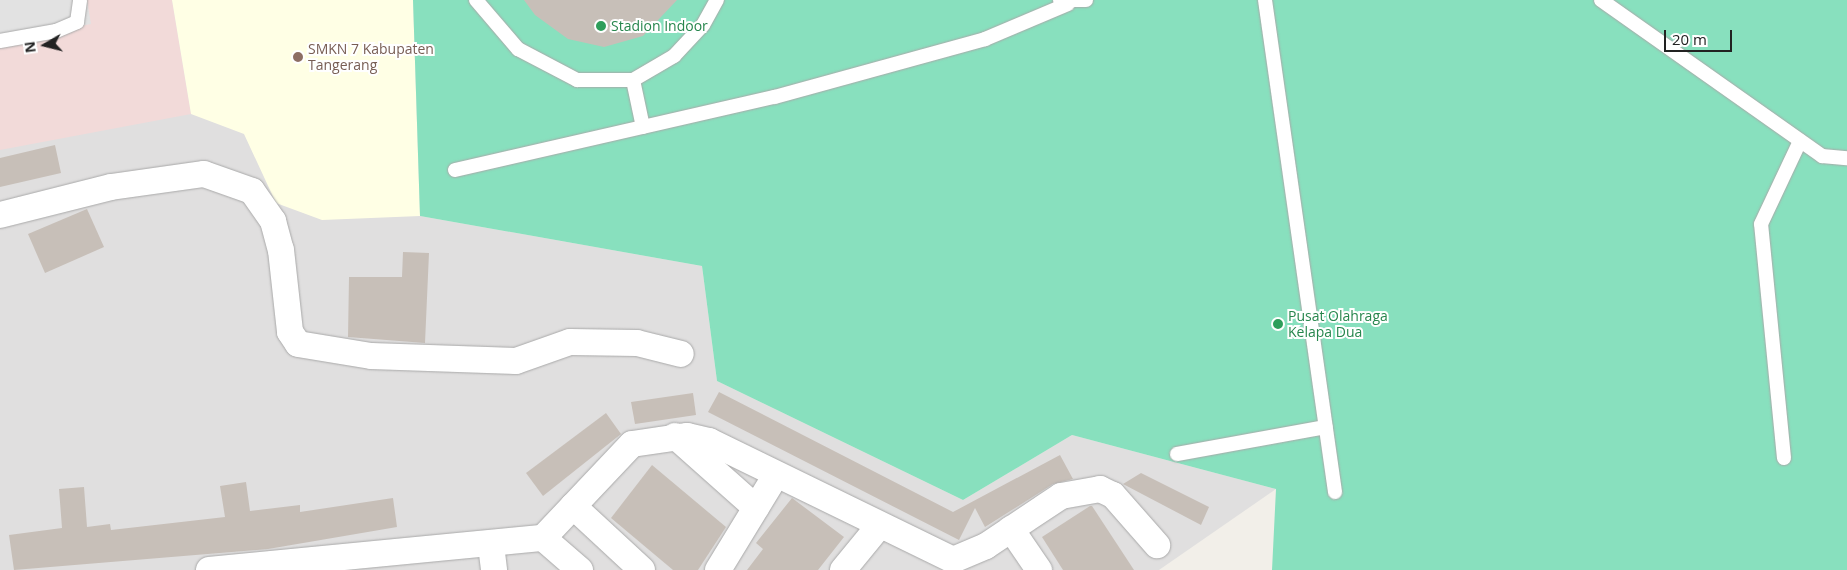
<!DOCTYPE html>
<html>
<head>
<meta charset="utf-8">
<style>
	body { margin:0 }
	#map { position:relative; width:1847px; height:570px; overflow:hidden; background:#f2efe9; font-family:"Open Sans",sans-serif }
	div>[style] { position:absolute }
	.residential>* { inset:0; background:#e0dfdf }
	.commercial>* { inset:0; background:#f2dad9 }
	.education>* { inset:0; background:#ffffe5 }
	.pitch>* { inset:0; background:#88e0be }
	.parking>* { inset:0; background:#e2e2e2 }
	.building>* { inset:0; background:#c7bfb8 }
	.roads { filter:drop-shadow(0 0 1px #a9a9a9) drop-shadow(0 0 1px #a9a9a9) }
	.lane>* { height:14px; margin:-7px; padding:0 7px; transform-origin:7px; border-radius:7px; background:#fff }
	.street>* { height:26px; margin:-13px; padding:0 13px; transform-origin:13px; border-radius:13px; background:#fff }
	.dots>* { width:14px; height:14px; translate:-50% -50%; box-sizing:border-box; border:2px solid #fff; border-radius:50% }
	span { translate:-50% -50%; white-space:nowrap; text-align:center; line-height:1.15; -webkit-text-stroke:4px #fff; paint-order:stroke }
	.leisure-label { font-size:14px; color:#27864d }
	.left { translate:0 -50%; text-align:left }
	.education-label { font-size:14px; color:#785e54 }
	.north { position:absolute; left:20px; top:20px; width:50px; height:50px; -webkit-text-stroke:4px #fff; paint-order:stroke; rotate:262deg; font-size:14px; font-weight:700; line-height:20px; text-align:center; color:#222 }
	.north::after { content:''; display:block; margin:auto; width:18px; height:22px; background:#222; clip-path:polygon(50% 0,100% 100%,50% 72%,0 100%) }
	.scale { position:absolute; left:1664px; top:30px; width:68px; height:22px; box-sizing:border-box; border:2px solid #222; border-top:0; padding-left:6px; font-size:15px; line-height:18px; white-space:nowrap; color:#222; -webkit-text-stroke:4px #fff; paint-order:stroke }
</style>
</head>
<body>
<div id="map">
	<div class="residential">
		<div style="clip-path:polygon(0 0,413px 0,420px 216px,702px 266px,717px 381px,963px 500px,1072px 435px,1276px 489px,1159px 570px,0 570px)"></div>
	</div>
	<div class="commercial">
		<div style="clip-path:polygon(0 0,172px 0,191px 114px,0 150px)"></div>
	</div>
	<div class="education">
		<div style="clip-path:polygon(172px 0,413px 0,420px 216px,322px 220px,276px 203px,244px 134px,191px 114px)"></div>
	</div>
	<div class="pitch">
		<div style="clip-path:polygon(413px 0,1847px 0,1847px 570px,1272px 570px,1276px 489px,1072px 435px,963px 500px,717px 381px,702px 266px,420px 216px)"></div>
	</div>
	<div class="parking">
		<div style="clip-path:polygon(0 0,87px 0,91px 24px,0 41px)"></div>
	</div>
	<div class="building">
		<div style="clip-path:polygon(524px 0,677px 0,643px 36px,604px 47px,568px 39px,535px 15px)"></div>
		<div style="clip-path:polygon(55px 145px,61px 173px,0 187px,0 158px)"></div>
		<div style="clip-path:polygon(87px 209px,104px 247px,45px 273px,28px 234px)"></div>
		<div style="clip-path:polygon(403px 252px,429px 253px,425px 343px,348px 337px,349px 277px,402px 277px)"></div>
		<div style="clip-path:polygon(719px 392px,953px 512px,1060px 455px,1073px 479px,1053px 484px,985px 527px,975px 508px,959px 540px,708px 412px)"></div>
		<div style="clip-path:polygon(693px 393px,696px 415px,635px 424px,631px 402px)"></div>
		<div style="clip-path:polygon(606px 413px,621px 434px,543px 496px,526px 473px)"></div>
		<div style="clip-path:polygon(652px 465px,726px 527px,698px 570px,673px 570px,611px 518px)"></div>
		<div style="clip-path:polygon(1141px 473px,1209px 507px,1201px 525px,1123px 484px)"></div>
		<div style="clip-path:polygon(246px 482px,250px 511px,300px 505px,300px 512px,393px 498px,397px 527px,268px 549px,14px 570px,9px 535px,62px 528px,59px 489px,84px 487px,87px 527px,110px 524px,111px 530px,225px 517px,220px 486px)"></div>
		<div style="clip-path:polygon(792px 498px,844px 537px,818px 570px,747px 570px,763px 549px,756px 543px)"></div>
		<div style="clip-path:polygon(1090px 506px,1092px 506px,1134px 570px,1063px 570px,1042px 537px)"></div>
	</div>
	<div class="roads">
		<div class="lane">
			<div style="left:476px;top:0;width:65px;rotate:49.4deg"></div>
			<div style="left:518px;top:49px;width:67px;rotate:27.7deg"></div>
			<div style="left:577px;top:80px;width:56px"></div>
			<div style="left:633px;top:80px;width:48px;rotate:-30.3deg"></div>
			<div style="left:674px;top:56px;width:42px;rotate:-46.9deg"></div>
			<div style="left:703px;top:25px;width:29px;rotate:-61deg"></div>
			<div style="left:1060px;top:0;width:26px"></div>
			<div style="left:1265px;top:0;width:497px;rotate:81.9deg"></div>
			<div style="left:1601px;top:0;width:271px;rotate:35.2deg"></div>
			<div style="left:1822px;top:156px;width:25px;rotate:5deg"></div>
			<div style="left:0;top:41px;width:57px;rotate:-10.1deg"></div>
			<div style="left:56px;top:31px;width:23px;rotate:-23deg"></div>
			<div style="left:77px;top:22px;width:22px;rotate:-82deg"></div>
			<div style="left:633px;top:80px;width:48px;rotate:78deg"></div>
			<div style="left:455px;top:170px;width:328px;rotate:-12.9deg"></div>
			<div style="left:775px;top:97px;width:218px;rotate:-15.4deg"></div>
			<div style="left:985px;top:39px;width:90px;rotate:-22.9deg"></div>
			<div style="left:1177px;top:454px;width:151px;rotate:-10.3deg"></div>
			<div style="left:1784px;top:458px;width:235px;rotate:-95.6deg"></div>
			<div style="left:1761px;top:224px;width:92px;rotate:-64.8deg"></div>
		</div>
		<div class="street">
			<div style="left:0;top:215px;width:114px;rotate:-14.2deg"></div>
			<div style="left:111px;top:187px;width:94px;rotate:-8deg"></div>
			<div style="left:204px;top:174px;width:51px;rotate:19.5deg"></div>
			<div style="left:252px;top:191px;width:37px;rotate:55deg"></div>
			<div style="left:273px;top:221px;width:30px;rotate:75deg"></div>
			<div style="left:281px;top:250px;width:82px;rotate:83.7deg"></div>
			<div style="left:290px;top:332px;width:14px;rotate:56deg"></div>
			<div style="left:298px;top:344px;width:74px;rotate:9.3deg"></div>
			<div style="left:371px;top:356px;width:145px;rotate:2deg"></div>
			<div style="left:516px;top:361px;width:57px;rotate:-19.4deg"></div>
			<div style="left:570px;top:342px;width:67px;rotate:0.9deg"></div>
			<div style="left:637px;top:343px;width:45px;rotate:14deg"></div>
			<div style="left:675px;top:436px;width:108px;rotate:41.6deg"></div>
			<div style="left:573px;top:506px;width:94px;rotate:42.8deg"></div>
			<div style="left:1011px;top:529px;width:50px;rotate:55.7deg"></div>
			<div style="left:543px;top:538px;width:49px;rotate:40.9deg"></div>
			<div style="left:491px;top:545px;width:25px;rotate:83deg"></div>
			<div style="left:209px;top:570px;width:336px;rotate:-5.5deg"></div>
			<div style="left:543px;top:538px;width:129px;rotate:-46.6deg"></div>
			<div style="left:632px;top:444px;width:56px;rotate:-8.3deg"></div>
			<div style="left:687px;top:436px;width:23px;rotate:13deg"></div>
			<div style="left:709px;top:441px;width:271px;rotate:26deg"></div>
			<div style="left:953px;top:560px;width:36px;rotate:-23deg"></div>
			<div style="left:986px;top:546px;width:90px;rotate:-33.7deg"></div>
			<div style="left:1061px;top:496px;width:40px;rotate:-10deg"></div>
			<div style="left:1100px;top:489px;width:14px;rotate:25deg"></div>
			<div style="left:1113px;top:495px;width:67px;rotate:48.7deg"></div>
			<div style="left:718px;top:570px;width:111px;rotate:-58.6deg"></div>
			<div style="left:843px;top:570px;width:57px;rotate:-50.7deg"></div>
		</div>
	</div>
	<div class="dots">
		<div style="left:601px;top:26px;background:#2e9e5b"></div>
		<div style="left:298px;top:57px;background:#8d6e63"></div>
		<div style="left:1278px;top:324px;background:#2e9e5b"></div>
	</div>
	<div class="leisure-label">
		<span class="left" style="left:611px;top:26px">Stadion Indoor</span>
		<span class="left" style="left:1288px;top:324px">Pusat Olahraga<br>Kelapa Dua</span>
	</div>
	<div class="education-label">
		<span class="left" style="left:308px;top:57px">SMKN 7 Kabupaten<br>Tangerang</span>
	</div>
	<div class="north">N</div>
	<div class="scale">20 m</div>
</div>
</body>
</html>
